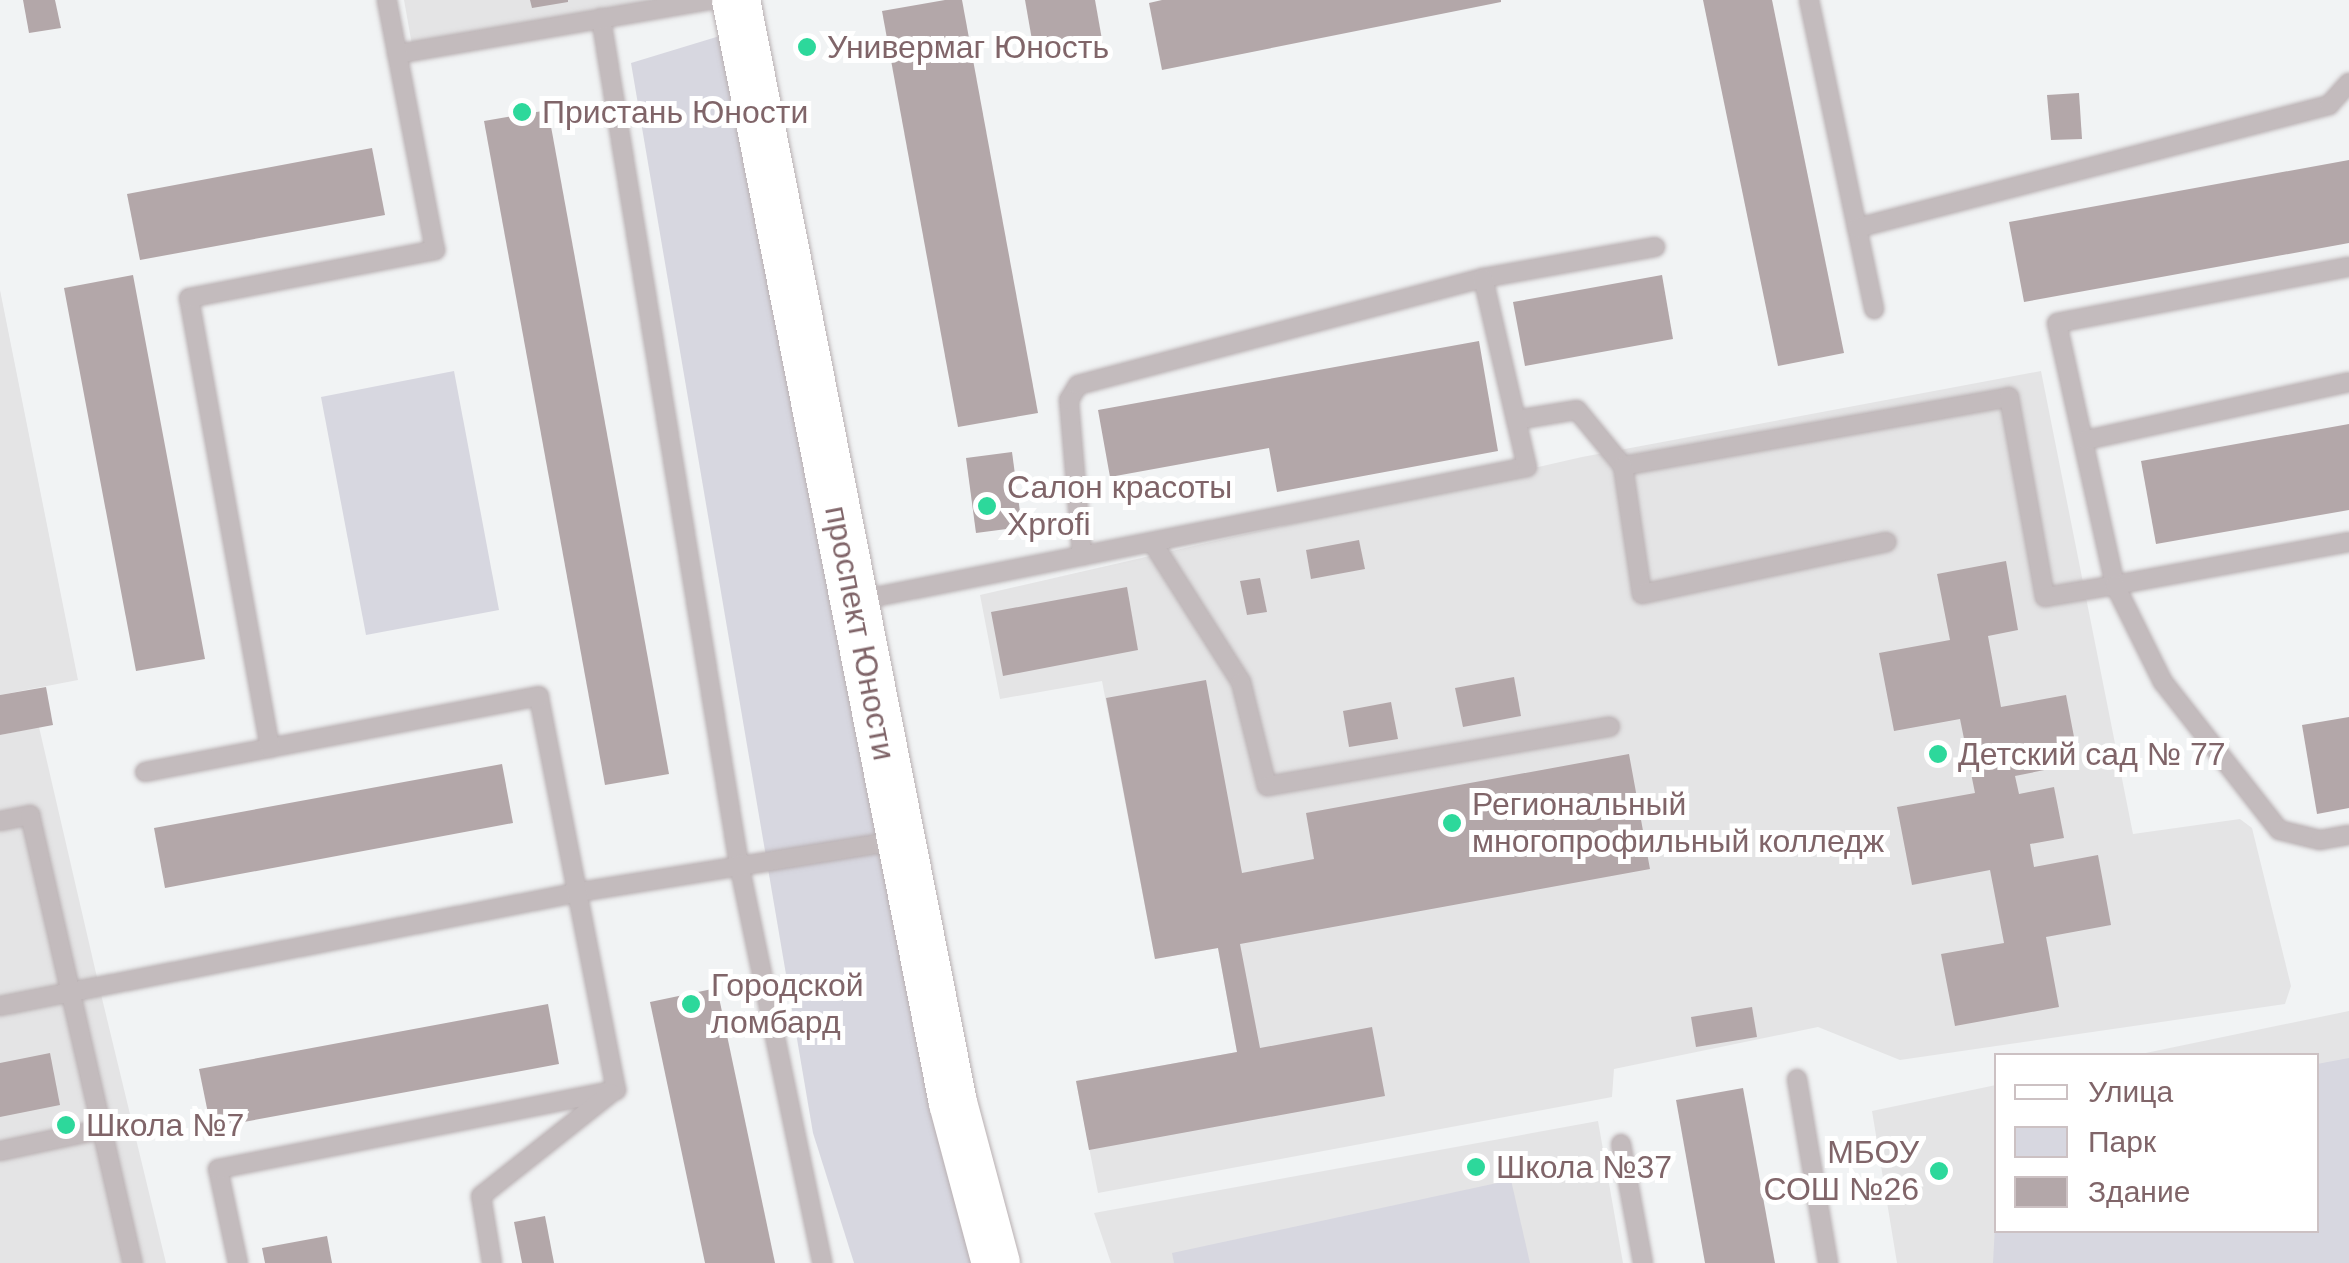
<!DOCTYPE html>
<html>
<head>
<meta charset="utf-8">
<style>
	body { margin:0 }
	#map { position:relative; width:2349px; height:1263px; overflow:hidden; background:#f1f3f4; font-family:Arial,sans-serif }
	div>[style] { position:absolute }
	.built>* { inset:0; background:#e4e4e5 }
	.green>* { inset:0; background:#d7d7e0 }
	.building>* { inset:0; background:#b3a7a9 }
	.roads { filter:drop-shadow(0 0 2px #b9b0b2) drop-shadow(0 0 2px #b9b0b2) }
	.lane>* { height:18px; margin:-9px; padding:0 9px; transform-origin:9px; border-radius:9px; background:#c3bbbd }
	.secondary>* { height:48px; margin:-24px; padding:0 24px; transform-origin:24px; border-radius:24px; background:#fff }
	.dots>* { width:28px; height:28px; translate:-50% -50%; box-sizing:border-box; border:5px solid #fff; border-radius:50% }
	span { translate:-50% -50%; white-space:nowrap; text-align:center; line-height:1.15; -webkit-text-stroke:10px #fff; paint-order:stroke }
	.poi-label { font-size:32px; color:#806569 }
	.left { translate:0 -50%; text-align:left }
	.right { translate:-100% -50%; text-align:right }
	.street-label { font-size:32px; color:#806569 }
	.legend { position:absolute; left:1994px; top:1053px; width:325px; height:180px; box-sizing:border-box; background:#fff; border:2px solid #ccc1c3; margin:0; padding:12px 18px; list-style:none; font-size:30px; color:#806569 }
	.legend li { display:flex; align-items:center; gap:20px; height:50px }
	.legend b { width:50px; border:2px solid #ccc1c3 }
</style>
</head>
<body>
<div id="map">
	<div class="built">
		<div style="clip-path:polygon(404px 0,673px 0,412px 45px)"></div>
		<div style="clip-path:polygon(0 290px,78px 680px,0 695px)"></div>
		<div style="clip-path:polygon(2041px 371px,2133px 834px,2240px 819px,2252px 828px,2291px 986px,2285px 1004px,1900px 1060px,1818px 1027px,1614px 1069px,1612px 1097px,1098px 1193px,1076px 1081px,1237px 1052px,1218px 948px,1155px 959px,1102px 681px,1000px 699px,980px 595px,1582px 457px)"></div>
		<div style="clip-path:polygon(39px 727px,99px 986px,166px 1263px,0 1263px,0 735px)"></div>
		<div style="clip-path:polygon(2349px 1011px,2349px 1263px,1897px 1263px,1872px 1111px,1996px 1085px,1996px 1230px,2316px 1230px,2316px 1056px,2136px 1055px)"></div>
		<div style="clip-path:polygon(1598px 1121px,1623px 1263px,1111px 1263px,1094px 1213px)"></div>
	</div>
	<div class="green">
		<div style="clip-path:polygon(723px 35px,973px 1263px,854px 1263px,813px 1133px,631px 63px)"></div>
		<div style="clip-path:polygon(454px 371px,499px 610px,366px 635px,321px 397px)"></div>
		<div style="clip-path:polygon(2349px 1058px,2349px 1263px,1993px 1263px,1996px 1206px,1996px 1230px,2316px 1230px,2317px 1064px)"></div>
		<div style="clip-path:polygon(1511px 1180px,1530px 1263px,1174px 1263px,1172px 1253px)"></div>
	</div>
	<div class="building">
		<div style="clip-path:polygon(23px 0,55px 0,61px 28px,29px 33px)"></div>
		<div style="clip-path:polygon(530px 0,568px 0,568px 2px,532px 8px)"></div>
		<div style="clip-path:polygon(945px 0,962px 0,1038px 413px,958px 427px,882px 11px)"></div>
		<div style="clip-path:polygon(1025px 0,1095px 0,1104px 51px,1036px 63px)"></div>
		<div style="clip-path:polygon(1162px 0,1501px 0,1501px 2px,1162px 70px,1149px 3px)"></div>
		<div style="clip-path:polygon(1703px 0,1772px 0,1844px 353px,1778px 366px)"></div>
		<div style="clip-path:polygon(2079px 93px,2082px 139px,2051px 140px,2047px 95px)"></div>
		<div style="clip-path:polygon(548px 110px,669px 774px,605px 785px,484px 121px)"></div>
		<div style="clip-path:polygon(372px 148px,385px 215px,140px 260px,127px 194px)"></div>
		<div style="clip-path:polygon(2349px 160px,2349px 243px,2024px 302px,2009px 222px)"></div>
		<div style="clip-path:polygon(133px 275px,205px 659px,136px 671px,64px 288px)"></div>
		<div style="clip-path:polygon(1662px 275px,1673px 339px,1525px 366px,1513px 302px)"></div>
		<div style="clip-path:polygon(1479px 341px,1498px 451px,1277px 492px,1269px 448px,1110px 477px,1098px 410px)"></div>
		<div style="clip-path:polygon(2349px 424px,2349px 510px,2156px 544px,2141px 461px)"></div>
		<div style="clip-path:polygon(1012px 452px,1022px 527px,976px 533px,966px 458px)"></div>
		<div style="clip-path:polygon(1359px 540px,1365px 569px,1311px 579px,1306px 550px)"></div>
		<div style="clip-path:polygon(2006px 561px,2018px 630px,1988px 636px,2001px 707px,2066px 695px,2079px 763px,2015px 776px,2019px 794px,2054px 787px,2064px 838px,2030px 844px,2034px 867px,2098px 855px,2111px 925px,2046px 937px,2059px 1007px,1955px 1026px,1941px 954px,2004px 943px,1990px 870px,1912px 885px,1897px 807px,1975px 793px,1960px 719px,1894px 731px,1879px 653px,1950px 640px,1937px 574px)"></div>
		<div style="clip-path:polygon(1260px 578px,1267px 612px,1247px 615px,1240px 581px)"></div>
		<div style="clip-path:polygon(1127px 587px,1138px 650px,1003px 676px,991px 612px)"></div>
		<div style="clip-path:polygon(1514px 677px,1521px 716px,1463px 727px,1455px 688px)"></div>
		<div style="clip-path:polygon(1206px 680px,1242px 873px,1314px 859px,1306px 813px,1629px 754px,1650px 869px,1240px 944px,1260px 1048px,1372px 1027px,1385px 1096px,1089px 1150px,1076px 1081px,1237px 1052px,1218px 948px,1155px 959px,1106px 698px)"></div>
		<div style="clip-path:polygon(46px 687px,53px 725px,0 735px,0 695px)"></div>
		<div style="clip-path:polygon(1391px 702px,1398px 739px,1349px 747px,1343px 711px)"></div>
		<div style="clip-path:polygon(2349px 717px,2349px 808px,2317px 814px,2302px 725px)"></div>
		<div style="clip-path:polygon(502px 764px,513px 823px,165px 888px,154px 828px)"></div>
		<div style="clip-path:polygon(717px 988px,775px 1263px,705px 1263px,650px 1002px)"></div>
		<div style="clip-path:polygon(548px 1004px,559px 1064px,211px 1128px,199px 1069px)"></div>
		<div style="clip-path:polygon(1752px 1007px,1757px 1037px,1696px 1047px,1691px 1017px)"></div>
		<div style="clip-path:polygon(50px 1053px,60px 1105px,0 1117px,0 1063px)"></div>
		<div style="clip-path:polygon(1743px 1088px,1775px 1263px,1705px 1263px,1676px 1100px)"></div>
		<div style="clip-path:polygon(545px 1216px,554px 1263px,522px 1263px,514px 1222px)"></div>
		<div style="clip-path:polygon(327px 1236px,332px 1263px,265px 1263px,262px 1248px)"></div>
	</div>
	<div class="roads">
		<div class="lane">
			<div style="left:1809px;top:0;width:316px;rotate:78.1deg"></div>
			<div style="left:601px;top:18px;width:857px;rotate:80.74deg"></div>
			<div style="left:739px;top:864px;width:408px;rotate:78.2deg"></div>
			<div style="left:397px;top:54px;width:318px;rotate:-9.8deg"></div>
			<div style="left:1857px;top:228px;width:488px;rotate:-14.6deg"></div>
			<div style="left:2329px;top:105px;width:30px;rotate:-48deg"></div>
			<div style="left:1516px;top:420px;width:62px;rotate:-9.3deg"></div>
			<div style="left:1577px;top:410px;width:72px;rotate:50.6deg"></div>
			<div style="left:1623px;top:466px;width:392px;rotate:-10.1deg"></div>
			<div style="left:2009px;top:397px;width:203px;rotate:79.8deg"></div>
			<div style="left:2045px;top:597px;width:71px;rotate:-9.7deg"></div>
			<div style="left:2115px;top:585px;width:268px;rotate:-102.5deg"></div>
			<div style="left:2057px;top:323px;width:297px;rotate:-10.9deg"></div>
			<div style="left:2086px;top:440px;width:269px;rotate:-12.4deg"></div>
			<div style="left:1623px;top:466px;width:129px;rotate:81.6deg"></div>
			<div style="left:1642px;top:594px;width:250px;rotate:-12deg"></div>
			<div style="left:2349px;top:542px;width:238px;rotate:169.6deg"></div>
			<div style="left:2115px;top:585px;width:108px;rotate:63.7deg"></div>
			<div style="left:2163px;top:682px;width:188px;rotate:51.9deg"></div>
			<div style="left:2279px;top:830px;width:42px;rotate:13.7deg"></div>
			<div style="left:2320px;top:840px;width:29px;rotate:-10deg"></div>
			<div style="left:1154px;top:545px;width:162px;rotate:57.6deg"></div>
			<div style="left:1241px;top:682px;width:107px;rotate:76deg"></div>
			<div style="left:1267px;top:786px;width:348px;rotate:-9.8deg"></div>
			<div style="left:1082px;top:556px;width:157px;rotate:-94.8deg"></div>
			<div style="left:1069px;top:400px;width:17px;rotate:-59deg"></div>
			<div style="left:1078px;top:385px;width:419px;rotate:-14.8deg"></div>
			<div style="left:1483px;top:278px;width:175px;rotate:-10.2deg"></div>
			<div style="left:855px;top:601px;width:685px;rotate:-11.28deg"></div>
			<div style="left:1527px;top:467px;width:194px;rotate:-103.1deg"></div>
			<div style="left:145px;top:772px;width:127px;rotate:-10.9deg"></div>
			<div style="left:0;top:821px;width:31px;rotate:-11deg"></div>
			<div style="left:30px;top:815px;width:460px;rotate:77.1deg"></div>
			<div style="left:0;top:1006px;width:591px;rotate:-11.12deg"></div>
			<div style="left:580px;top:892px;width:325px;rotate:-9.2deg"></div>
			<div style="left:1797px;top:1079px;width:187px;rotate:80.4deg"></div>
			<div style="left:1621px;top:1144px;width:121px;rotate:79.5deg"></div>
			<div style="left:0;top:1151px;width:105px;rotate:-12.1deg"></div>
			<div style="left:238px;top:1263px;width:96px;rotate:-102deg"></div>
			<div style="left:218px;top:1169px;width:406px;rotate:-11.2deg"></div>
			<div style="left:616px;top:1090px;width:401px;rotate:-101.1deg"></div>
			<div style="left:539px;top:696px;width:274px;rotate:169.1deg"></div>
			<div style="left:270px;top:748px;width:457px;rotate:-100.2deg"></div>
			<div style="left:189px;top:298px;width:251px;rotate:-11deg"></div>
			<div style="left:435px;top:250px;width:255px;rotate:-100.9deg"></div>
			<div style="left:492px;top:1263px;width:68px;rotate:-99.3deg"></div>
			<div style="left:481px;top:1196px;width:166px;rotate:-38.4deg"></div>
		</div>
		<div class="secondary">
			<div style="left:736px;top:0;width:1124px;rotate:78.87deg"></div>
			<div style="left:953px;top:1103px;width:166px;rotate:75deg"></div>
		</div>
	</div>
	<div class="dots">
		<div style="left:807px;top:47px;background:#2dd89b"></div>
		<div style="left:522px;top:112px;background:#2dd89b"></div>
		<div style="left:987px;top:506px;background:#2dd89b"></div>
		<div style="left:1938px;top:754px;background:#2dd89b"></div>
		<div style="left:1452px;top:823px;background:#2dd89b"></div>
		<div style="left:691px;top:1004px;background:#2dd89b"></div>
		<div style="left:66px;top:1125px;background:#2dd89b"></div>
		<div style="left:1476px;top:1167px;background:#2dd89b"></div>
		<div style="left:1939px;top:1171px;background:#2dd89b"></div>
	</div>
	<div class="poi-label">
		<span class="left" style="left:827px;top:47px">Универмаг Юность</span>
		<span class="left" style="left:542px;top:112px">Пристань Юности</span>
		<span class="left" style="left:1007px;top:506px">Салон красоты<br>Xprofi</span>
		<span class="left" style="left:1958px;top:754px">Детский сад № 77</span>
		<span class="left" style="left:1472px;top:823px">Региональный<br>многопрофильный колледж</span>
		<span class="left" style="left:711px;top:1004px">Городской<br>ломбард</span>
		<span class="left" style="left:86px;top:1125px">Школа №7</span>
		<span class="right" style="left:1919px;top:1171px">МБОУ<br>СОШ №26</span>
		<span class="left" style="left:1496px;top:1167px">Школа №37</span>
	</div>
	<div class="street-label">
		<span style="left:860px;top:633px;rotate:79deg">проспект Юности</span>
	</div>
	<ul class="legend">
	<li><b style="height:12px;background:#fff"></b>Улица</li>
	<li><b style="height:28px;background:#d7d7e0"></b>Парк</li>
	<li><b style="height:28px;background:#b3a7a9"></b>Здание</li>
	</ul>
</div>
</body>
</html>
